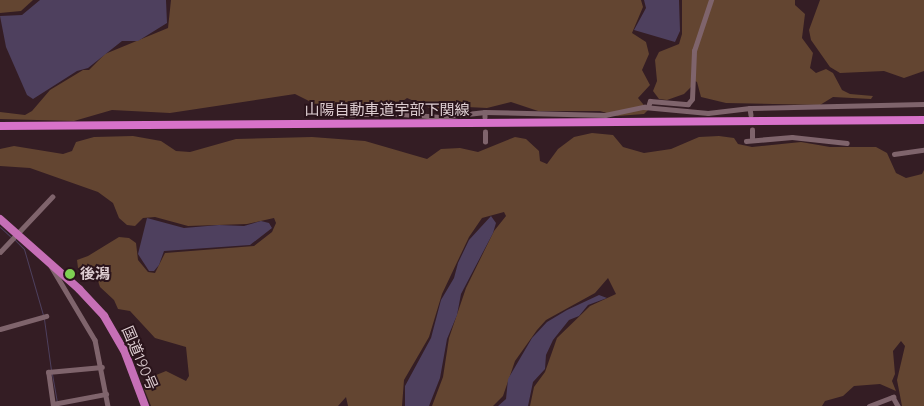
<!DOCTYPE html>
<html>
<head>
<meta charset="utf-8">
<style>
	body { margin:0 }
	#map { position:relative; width:924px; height:406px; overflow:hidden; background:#341d24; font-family:Quicksand,"Noto Sans JP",sans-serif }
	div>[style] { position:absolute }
	.forest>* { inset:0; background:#634531 }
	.water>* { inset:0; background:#4e405e }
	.stream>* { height:1px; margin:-0.5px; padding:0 0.5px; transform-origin:0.5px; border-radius:0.5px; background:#4e405e }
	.minor>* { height:4.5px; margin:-2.25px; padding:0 2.25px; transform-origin:2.25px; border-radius:2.25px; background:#7f646c }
	.trunk>* { height:8px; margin:-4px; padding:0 4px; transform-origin:4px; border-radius:4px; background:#c66fb6 }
	.motorway>* { height:8px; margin:-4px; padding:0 4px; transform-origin:4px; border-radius:4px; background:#d772c9 }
	.dots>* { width:14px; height:14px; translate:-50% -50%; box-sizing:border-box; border:2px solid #2a141b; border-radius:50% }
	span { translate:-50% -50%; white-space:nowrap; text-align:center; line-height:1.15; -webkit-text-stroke:4px #2a141b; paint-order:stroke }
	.street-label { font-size:15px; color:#ddcdd1 }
	.poi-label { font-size:15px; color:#ddcdd1; font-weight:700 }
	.left { translate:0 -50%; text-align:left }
</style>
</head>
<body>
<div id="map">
	<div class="forest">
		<div style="clip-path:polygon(0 0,33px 0,21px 11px,0 13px)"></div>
		<div style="clip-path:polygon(171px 0,641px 0,643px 7px,632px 33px,646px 42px,649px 54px,642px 70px,650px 85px,638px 98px,648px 110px,644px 114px,617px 116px,600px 111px,538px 111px,511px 102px,487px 108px,467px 107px,450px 113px,439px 112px,407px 98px,403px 101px,373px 104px,350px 113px,338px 110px,327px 116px,313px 103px,295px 94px,170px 113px,112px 110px,74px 121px,0 119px,0 112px,25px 115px,32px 111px,50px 90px,83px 70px,89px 70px,105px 54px,168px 28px)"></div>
		<div style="clip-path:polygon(682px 0,795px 0,795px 5px,805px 14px,802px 38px,813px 53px,810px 68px,816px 73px,826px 69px,833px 73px,842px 90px,850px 94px,873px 96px,871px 99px,833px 97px,820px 105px,726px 103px,701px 97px,697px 82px,693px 80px,692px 86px,684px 94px,667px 100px,659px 99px,653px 91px,657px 81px,655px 60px,659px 52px,679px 44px,682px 34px)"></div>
		<div style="clip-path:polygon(820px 0,924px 0,924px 71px,904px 78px,884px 71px,840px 73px,830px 67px,811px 40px,809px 30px)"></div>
		<div style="clip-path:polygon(592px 133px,613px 135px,623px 147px,644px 153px,671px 149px,699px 137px,719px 136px,734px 138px,738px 144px,752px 147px,801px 142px,830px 147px,876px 147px,887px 153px,896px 173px,906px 178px,922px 174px,924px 170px,924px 406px,902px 406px,897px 380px,905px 346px,901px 341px,893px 351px,895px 374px,892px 381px,896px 391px,880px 384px,854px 386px,843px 396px,825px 401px,822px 406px,530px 406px,534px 387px,545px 372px,557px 338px,590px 306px,616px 294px,608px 278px,595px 293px,546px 320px,537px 330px,515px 361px,503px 396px,493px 406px,432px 406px,443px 377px,449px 338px,466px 288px,494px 231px,506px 216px,504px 212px,482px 218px,469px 237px,442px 294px,429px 337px,404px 380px,402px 406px,348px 406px,346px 397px,338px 406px,151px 406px,143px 386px,144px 380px,166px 371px,186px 381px,189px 376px,186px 347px,155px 338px,130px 311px,118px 309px,114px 300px,100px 287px,96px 275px,84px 276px,78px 268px,77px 260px,88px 256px,119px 237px,129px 238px,136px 243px,138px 260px,148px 272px,155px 273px,165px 253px,254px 246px,272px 232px,276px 223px,274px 218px,247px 224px,188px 226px,155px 217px,143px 218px,135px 226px,127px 225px,119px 218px,113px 203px,98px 192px,30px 168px,0 166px,0 149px,14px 146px,63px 154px,72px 151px,76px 142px,94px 137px,133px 136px,161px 141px,176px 151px,190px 152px,236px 139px,312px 137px,365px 141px,427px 159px,441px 149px,460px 148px,478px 152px,515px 137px,526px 139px,539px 151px,540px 161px,547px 164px,558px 149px,574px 137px)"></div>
	</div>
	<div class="water">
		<div style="clip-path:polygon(40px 0,166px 0,167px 23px,138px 41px,122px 41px,88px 68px,77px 71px,33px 99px,27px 95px,6px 47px,0 16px,22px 15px)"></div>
		<div style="clip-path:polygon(644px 0,679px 0,680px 31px,675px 42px,634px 30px,646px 8px)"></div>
		<div style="clip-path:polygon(491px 216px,496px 223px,493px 233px,461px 294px,457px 315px,447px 339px,440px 378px,429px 406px,405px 406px,405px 386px,431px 338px,441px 300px,454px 278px,458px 263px,469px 240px)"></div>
		<div style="clip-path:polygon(147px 218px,184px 228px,219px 225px,244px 226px,261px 221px,269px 223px,272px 228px,250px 245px,164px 251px,159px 265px,154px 271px,149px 271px,138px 254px)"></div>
		<div style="clip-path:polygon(599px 295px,607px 298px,588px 305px,579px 316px,569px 320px,553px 340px,546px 355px,545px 369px,533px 382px,528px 406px,498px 406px,506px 399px,508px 379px,532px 338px,547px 322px,567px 310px)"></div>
	</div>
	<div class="stream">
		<div style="left:0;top:227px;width:15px;rotate:42deg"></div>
		<div style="left:14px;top:239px;width:14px;rotate:45deg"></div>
		<div style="left:24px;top:249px;width:69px;rotate:73.9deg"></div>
		<div style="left:44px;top:319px;width:51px;rotate:82.2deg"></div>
		<div style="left:52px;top:374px;width:28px;rotate:80deg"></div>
	</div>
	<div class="minor">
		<div style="left:648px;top:107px;width:6px;rotate:-72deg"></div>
		<div style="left:650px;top:101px;width:38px;rotate:5deg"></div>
		<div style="left:688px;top:104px;width:6px;rotate:-51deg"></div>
		<div style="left:692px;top:99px;width:48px;rotate:-87.6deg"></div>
		<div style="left:694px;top:51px;width:54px;rotate:-71.6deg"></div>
		<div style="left:750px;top:108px;width:174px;rotate:-1.3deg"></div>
		<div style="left:485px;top:112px;width:120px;rotate:1.4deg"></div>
		<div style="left:605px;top:115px;width:40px;rotate:-12deg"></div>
		<div style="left:644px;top:107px;width:64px;rotate:5.4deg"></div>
		<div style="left:708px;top:113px;width:42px;rotate:-6.8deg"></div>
		<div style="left:750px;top:108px;width:7px;rotate:82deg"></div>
		<div style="left:339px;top:115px;width:50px;rotate:-2.3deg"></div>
		<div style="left:389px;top:113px;width:51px;rotate:4.5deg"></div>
		<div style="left:440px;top:117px;width:45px;rotate:-6.3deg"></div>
		<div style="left:485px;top:112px;width:5px;rotate:90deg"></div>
		<div style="left:752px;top:140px;width:10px;rotate:-90deg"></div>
		<div style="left:746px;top:141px;width:46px;rotate:-5deg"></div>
		<div style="left:792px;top:137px;width:55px;rotate:6.2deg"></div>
		<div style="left:485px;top:142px;width:10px;rotate:-90deg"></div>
		<div style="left:894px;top:154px;width:30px;rotate:-8deg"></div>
		<div style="left:0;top:252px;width:76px;rotate:-46.6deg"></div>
		<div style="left:51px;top:266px;width:86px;rotate:59.3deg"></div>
		<div style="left:95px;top:340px;width:67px;rotate:78.9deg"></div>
		<div style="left:0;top:329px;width:48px;rotate:-15.8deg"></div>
		<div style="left:53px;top:404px;width:54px;rotate:-10.7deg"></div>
		<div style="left:53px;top:406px;width:34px;rotate:-98deg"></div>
		<div style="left:48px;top:372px;width:54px;rotate:-5.3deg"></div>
		<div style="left:869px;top:406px;width:26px;rotate:-21deg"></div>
		<div style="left:893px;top:397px;width:10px;rotate:61deg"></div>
	</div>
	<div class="trunk">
		<div style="left:0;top:219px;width:106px;rotate:41.5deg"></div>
		<div style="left:79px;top:289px;width:37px;rotate:47deg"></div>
		<div style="left:104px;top:316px;width:39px;rotate:60deg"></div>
		<div style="left:124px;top:350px;width:60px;rotate:69.4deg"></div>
	</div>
	<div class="motorway">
		<div style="left:0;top:126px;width:924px;rotate:-0.37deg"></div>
	</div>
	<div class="dots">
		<div style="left:70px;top:274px;background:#7ed153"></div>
	</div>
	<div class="street-label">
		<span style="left:387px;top:110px">山陽自動車道宇部下関線</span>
		<span style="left:140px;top:358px;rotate:67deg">国道190号</span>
	</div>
	<div class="poi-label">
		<span class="left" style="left:80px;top:274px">後潟</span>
	</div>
</div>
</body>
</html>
